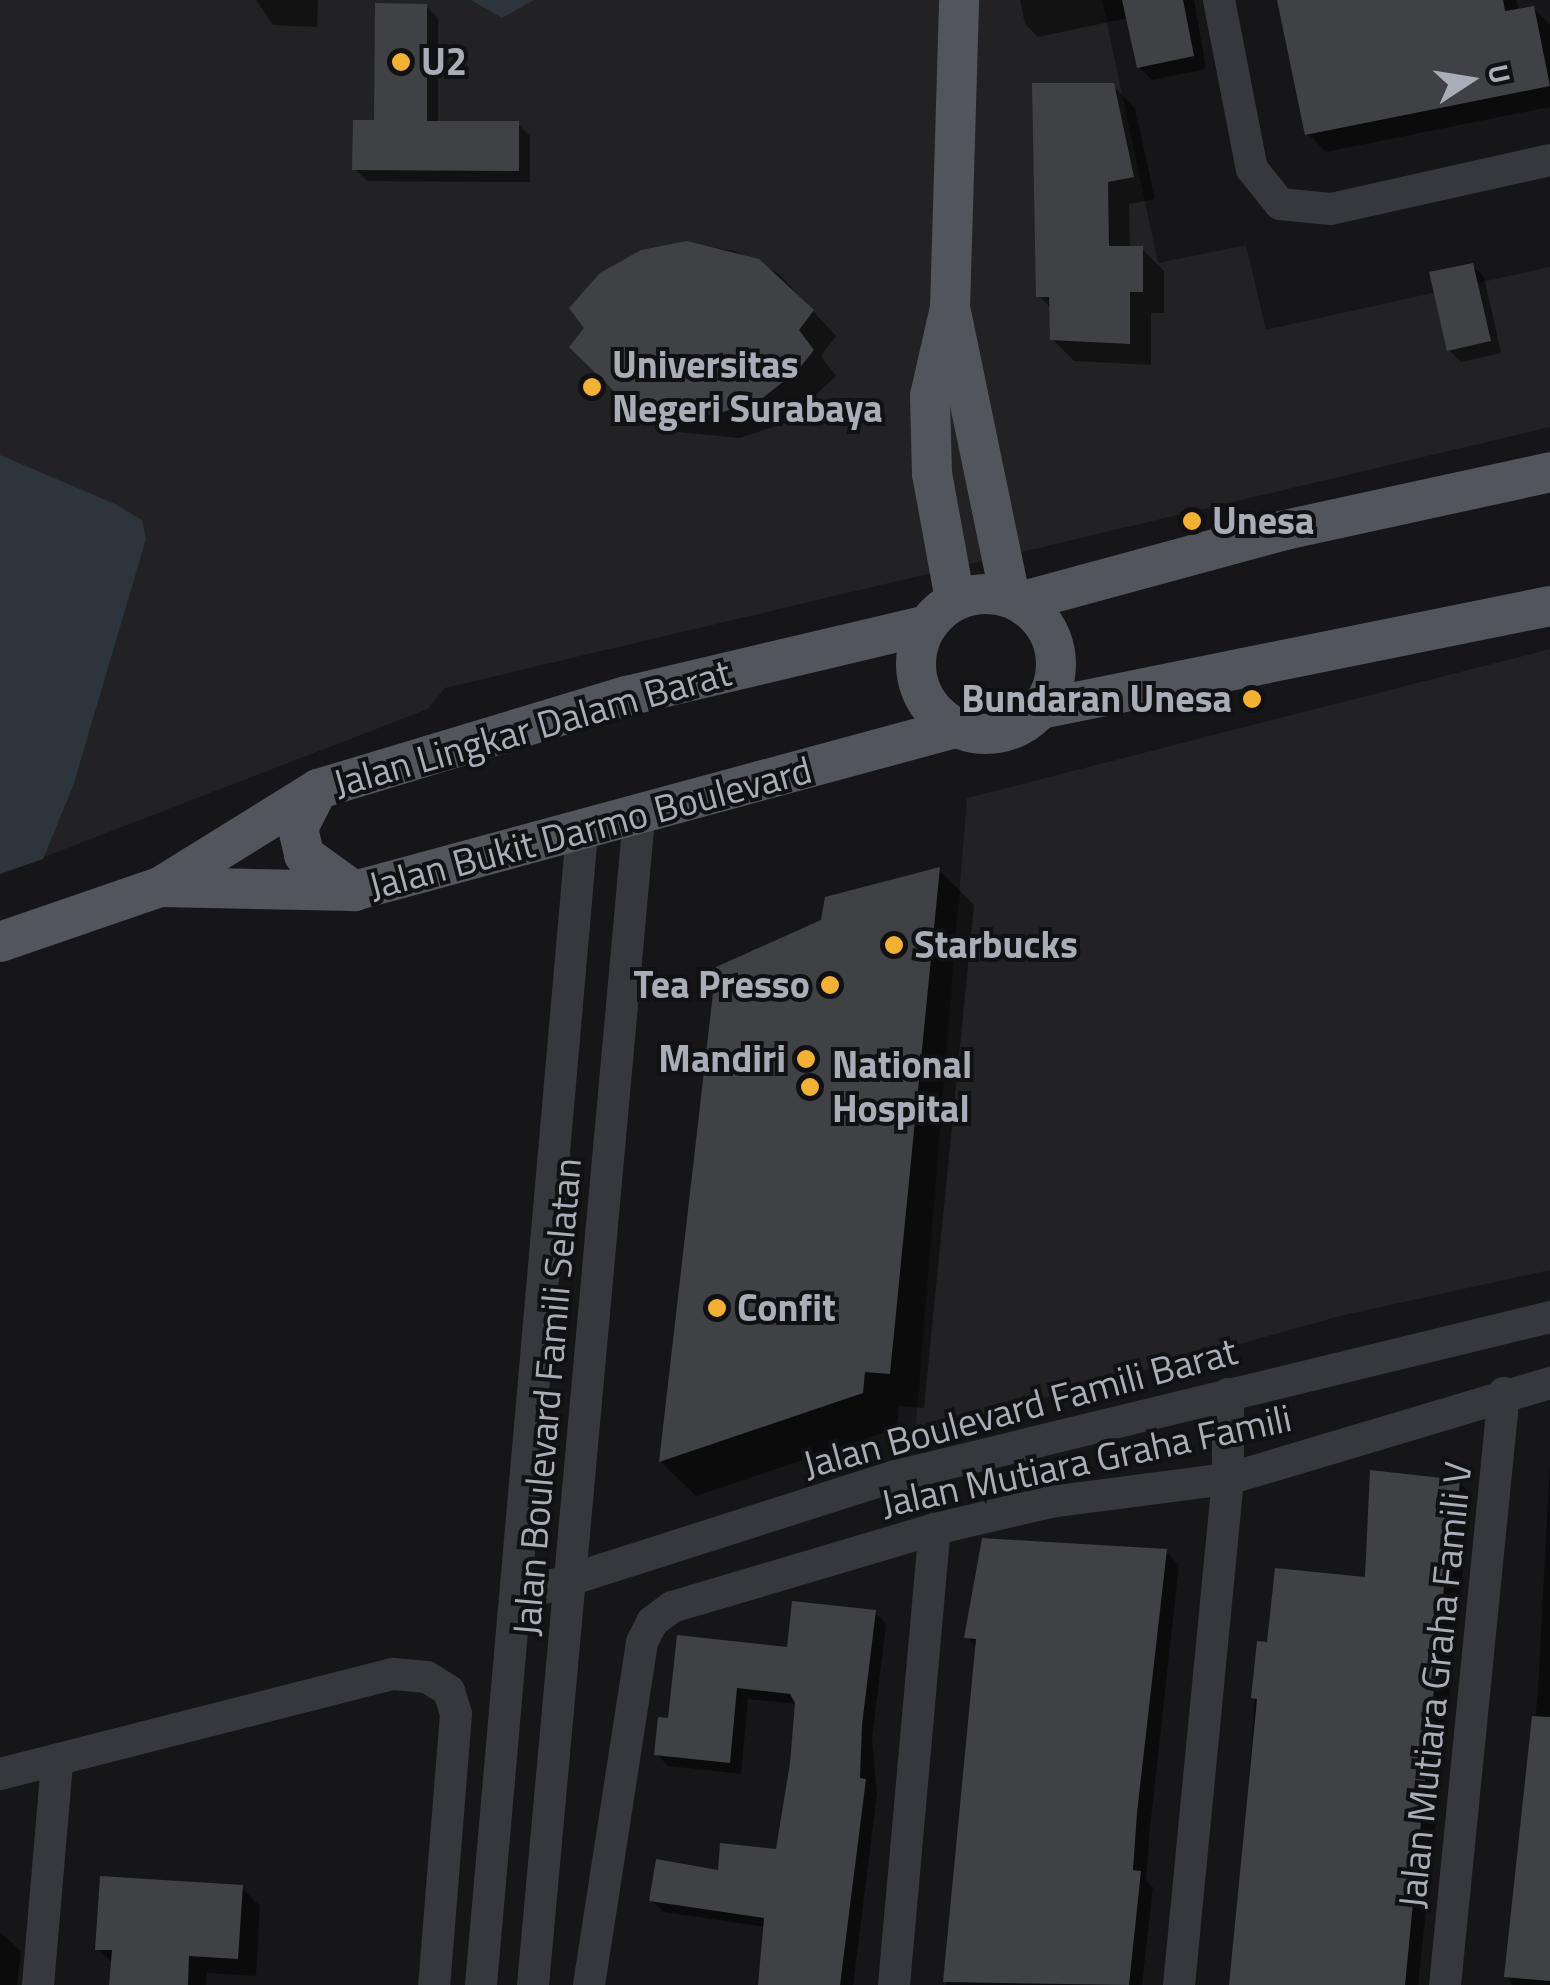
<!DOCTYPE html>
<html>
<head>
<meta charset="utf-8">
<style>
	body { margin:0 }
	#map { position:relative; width:1550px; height:1985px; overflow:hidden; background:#161618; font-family:"Titillium Web",sans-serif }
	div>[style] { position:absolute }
	.built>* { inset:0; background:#222225 }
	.water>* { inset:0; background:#2c353c }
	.shadow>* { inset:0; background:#0007 }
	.building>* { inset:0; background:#404145 }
	.minor>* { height:32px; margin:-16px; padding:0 16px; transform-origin:16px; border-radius:16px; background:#37383d }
	.major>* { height:40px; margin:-20px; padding:0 20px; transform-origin:20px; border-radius:20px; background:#53555c }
	.major>.ring { margin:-20px; padding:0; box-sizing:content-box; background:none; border:40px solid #53555c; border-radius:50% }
	.dots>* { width:28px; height:28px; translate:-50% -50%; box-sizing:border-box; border:5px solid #111113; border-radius:50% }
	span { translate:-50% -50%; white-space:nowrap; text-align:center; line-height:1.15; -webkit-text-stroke:8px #111113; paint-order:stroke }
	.poi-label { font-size:38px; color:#a8adb8; font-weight:700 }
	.left { translate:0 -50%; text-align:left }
	.right { translate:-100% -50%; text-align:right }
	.street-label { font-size:38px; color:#a8adb8 }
	.north { position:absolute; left:1420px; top:30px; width:100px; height:100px; -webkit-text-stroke:8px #111113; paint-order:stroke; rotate:78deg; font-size:28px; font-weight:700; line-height:40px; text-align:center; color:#a8adb8 }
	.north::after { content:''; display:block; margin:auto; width:35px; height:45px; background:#a8adb8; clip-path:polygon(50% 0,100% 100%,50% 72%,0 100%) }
</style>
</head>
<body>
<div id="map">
	<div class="built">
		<div style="clip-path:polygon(0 0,1102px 0,1158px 263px,1246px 245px,1266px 330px,1550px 267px,1550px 427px,445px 688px,428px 709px,0 874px)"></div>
		<div style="clip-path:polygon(1550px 649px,1550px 1270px,1340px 1316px,915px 1434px,967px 798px)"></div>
	</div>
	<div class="water">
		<div style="clip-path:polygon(471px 0,534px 0,502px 18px)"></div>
		<div style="clip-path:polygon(0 455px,115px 504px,142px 520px,146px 539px,73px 786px,43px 859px,0 874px)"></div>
	</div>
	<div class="shadow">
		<div style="clip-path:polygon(256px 0,318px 0,317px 27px,273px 25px)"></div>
		<div style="clip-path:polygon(1020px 0,1194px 0,1206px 69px,1152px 80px,1139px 67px,1128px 18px,1038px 37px,1025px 24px)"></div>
		<div style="clip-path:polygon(1281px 0,1516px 0,1519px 11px,1533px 8px,1550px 25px,1550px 107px,1326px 152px,1307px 133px)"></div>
		<div style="clip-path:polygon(426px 6px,438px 18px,438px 123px,518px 124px,530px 136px,530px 182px,367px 181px,355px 169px)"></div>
		<div style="clip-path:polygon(1113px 86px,1135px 108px,1155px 199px,1129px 204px,1130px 249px,1142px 249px,1164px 271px,1164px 313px,1151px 313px,1151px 365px,1074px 361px,1052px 339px,1052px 309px,1039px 296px)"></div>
		<div style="clip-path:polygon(687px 243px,735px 251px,779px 274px,836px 336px,821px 356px,836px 376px,785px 423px,740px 438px,669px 431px,628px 407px,573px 346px)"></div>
		<div style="clip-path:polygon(1472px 265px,1484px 277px,1501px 353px,1461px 362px,1449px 350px)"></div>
		<div style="clip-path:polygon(939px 870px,974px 905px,924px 1408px,899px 1406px,897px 1428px,696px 1496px,661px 1462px,719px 969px)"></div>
		<div style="clip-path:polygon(1550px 1461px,1550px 1985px,1512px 1985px,1507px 1976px,1538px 1691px)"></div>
		<div style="clip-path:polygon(1459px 1482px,1471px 1494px,1418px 1985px,1234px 1985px,1259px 1644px,1269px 1645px,1367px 1580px)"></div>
		<div style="clip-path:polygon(1166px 1552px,1179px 1565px,1150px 1828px,1146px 1880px,1153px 1887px,1142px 1985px,946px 1985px,977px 1648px,967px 1637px)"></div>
		<div style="clip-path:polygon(874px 1612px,886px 1624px,872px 1739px,877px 1793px,853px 1985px,760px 1985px,766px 1927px,664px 1912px,652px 1901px,778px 1852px,798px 1704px,748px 1699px,741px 1774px,668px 1766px,657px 1754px,670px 1721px,789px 1650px)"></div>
		<div style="clip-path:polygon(242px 1888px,260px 1906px,256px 1976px,207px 1973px,206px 1985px,111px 1985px,113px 1964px,98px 1949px)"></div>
		<div style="clip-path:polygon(0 1932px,21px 1951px,17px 1985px,0 1985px)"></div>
	</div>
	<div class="building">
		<div style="clip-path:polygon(1122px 0,1183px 0,1194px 56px,1137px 68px)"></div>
		<div style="clip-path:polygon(1277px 0,1503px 0,1505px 11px,1534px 6px,1550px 86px,1305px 135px)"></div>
		<div style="clip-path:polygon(375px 3px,427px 4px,427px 121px,519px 121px,519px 171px,352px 170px,353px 120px,374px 120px)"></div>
		<div style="clip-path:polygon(1032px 83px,1114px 83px,1134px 177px,1108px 182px,1109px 246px,1143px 246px,1143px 292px,1130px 292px,1130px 344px,1050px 340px,1049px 297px,1036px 297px)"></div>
		<div style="clip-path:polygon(687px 241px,759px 259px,814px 310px,799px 330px,814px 350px,798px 370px,760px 400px,714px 415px,666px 414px,620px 397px,569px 347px,584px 328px,569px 308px,600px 273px,641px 250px)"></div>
		<div style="clip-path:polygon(1473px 263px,1491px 341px,1447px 351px,1429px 272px)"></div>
		<div style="clip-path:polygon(940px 867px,890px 1374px,865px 1372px,863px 1393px,659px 1462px,716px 967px,821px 920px,825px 897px)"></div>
		<div style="clip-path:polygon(1370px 1470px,1460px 1480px,1456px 1527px,1450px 1526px,1405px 1985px,1229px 1985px,1257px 1699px,1251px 1698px,1257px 1641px,1267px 1642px,1275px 1568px,1365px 1577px)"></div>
		<div style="clip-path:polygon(982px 1538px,1167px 1549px,1137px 1813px,1133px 1870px,1141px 1871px,1129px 1985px,943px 1982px,976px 1639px,964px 1638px)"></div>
		<div style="clip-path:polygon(792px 1601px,876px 1610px,862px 1725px,860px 1778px,866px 1779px,840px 1985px,758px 1985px,764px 1918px,649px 1901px,656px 1859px,718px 1870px,720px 1843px,776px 1849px,790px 1763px,795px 1703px,790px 1694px,737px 1688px,730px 1763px,654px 1755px,658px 1717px,668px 1718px,677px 1635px,787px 1647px)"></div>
		<div style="clip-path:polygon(1532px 1716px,1550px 1717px,1550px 1981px,1504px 1977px)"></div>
		<div style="clip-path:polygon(100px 1876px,243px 1885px,238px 1959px,189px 1956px,188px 1985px,109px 1985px,112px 1950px,95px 1950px)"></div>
	</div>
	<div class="minor">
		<div style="left:1219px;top:0;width:172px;rotate:79deg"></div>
		<div style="left:1252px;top:169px;width:45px;rotate:51.3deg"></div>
		<div style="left:1280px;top:204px;width:51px;rotate:5.6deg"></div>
		<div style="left:1331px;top:209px;width:224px;rotate:-12.6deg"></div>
		<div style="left:516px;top:1597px;width:399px;rotate:-17.7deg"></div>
		<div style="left:896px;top:1476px;width:673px;rotate:-13.66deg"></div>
		<div style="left:0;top:1774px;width:406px;rotate:-14.3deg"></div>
		<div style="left:393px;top:1674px;width:34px;rotate:5deg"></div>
		<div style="left:427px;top:1677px;width:26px;rotate:32deg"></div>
		<div style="left:449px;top:1691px;width:24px;rotate:73deg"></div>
		<div style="left:456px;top:1714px;width:272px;rotate:94.6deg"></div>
		<div style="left:38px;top:1985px;width:223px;rotate:-85.1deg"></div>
		<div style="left:481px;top:1985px;width:1157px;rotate:-84.99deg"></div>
		<div style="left:533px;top:1985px;width:1173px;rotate:-84.81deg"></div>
		<div style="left:589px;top:1985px;width:347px;rotate:-81.2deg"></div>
		<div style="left:642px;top:1642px;width:22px;rotate:-63deg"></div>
		<div style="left:652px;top:1622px;width:25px;rotate:-37deg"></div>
		<div style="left:672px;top:1607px;width:274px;rotate:-16.5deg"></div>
		<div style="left:935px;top:1529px;width:118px;rotate:-13.2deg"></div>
		<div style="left:1050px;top:1502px;width:179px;rotate:-7.4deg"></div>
		<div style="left:1228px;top:1479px;width:336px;rotate:-16.6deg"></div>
		<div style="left:894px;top:1985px;width:458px;rotate:-84.9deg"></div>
		<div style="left:1179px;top:1985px;width:508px;rotate:-84.47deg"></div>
		<div style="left:1228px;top:1479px;width:85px;rotate:-90deg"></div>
		<div style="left:1445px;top:1985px;width:595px;rotate:-84.31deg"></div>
	</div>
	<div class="major">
		<div style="left:951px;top:312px;width:292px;rotate:78.3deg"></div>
		<div class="ring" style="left:916px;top:594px;width:100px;height:100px"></div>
		<div style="left:955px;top:600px;width:128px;rotate:-100.3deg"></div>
		<div style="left:932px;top:474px;width:78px;rotate:-91.5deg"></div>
		<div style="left:930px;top:396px;width:90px;rotate:-77.2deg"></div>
		<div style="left:950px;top:308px;width:308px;rotate:-88.3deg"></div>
		<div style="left:1020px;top:602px;width:275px;rotate:-15.2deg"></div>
		<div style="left:1285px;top:530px;width:271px;rotate:-12.3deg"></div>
		<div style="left:1041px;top:709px;width:519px;rotate:-11.44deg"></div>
		<div style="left:318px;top:789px;width:44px;rotate:117.1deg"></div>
		<div style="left:298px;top:828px;width:28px;rotate:77deg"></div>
		<div style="left:304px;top:855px;width:62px;rotate:35.8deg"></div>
		<div style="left:160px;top:887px;width:194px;rotate:1.2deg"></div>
		<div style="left:354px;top:891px;width:623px;rotate:-15.17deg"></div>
		<div style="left:0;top:942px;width:169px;rotate:-19deg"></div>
		<div style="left:160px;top:887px;width:186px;rotate:-31.8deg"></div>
		<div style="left:318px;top:789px;width:323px;rotate:-16.8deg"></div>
		<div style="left:627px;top:696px;width:308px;rotate:-13.3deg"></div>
	</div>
	<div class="dots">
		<div style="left:401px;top:62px;background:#f2b134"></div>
		<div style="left:592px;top:387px;background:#f2b134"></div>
		<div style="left:1192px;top:521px;background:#f2b134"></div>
		<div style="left:1252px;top:699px;background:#f2b134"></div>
		<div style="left:894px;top:945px;background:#f2b134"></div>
		<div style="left:830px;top:985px;background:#f2b134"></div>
		<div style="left:806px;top:1059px;background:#f2b134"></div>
		<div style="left:810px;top:1087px;background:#f2b134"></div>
		<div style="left:717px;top:1308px;background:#f2b134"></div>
	</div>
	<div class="poi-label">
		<span class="left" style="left:421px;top:62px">U2</span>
		<span class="left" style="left:612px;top:387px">Universitas<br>Negeri Surabaya</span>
		<span class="left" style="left:1212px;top:521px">Unesa</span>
		<span class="right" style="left:1232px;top:699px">Bundaran Unesa</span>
		<span class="left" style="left:914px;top:945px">Starbucks</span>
		<span class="right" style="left:810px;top:985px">Tea Presso</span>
		<span class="right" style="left:786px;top:1059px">Mandiri</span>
		<span class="left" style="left:832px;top:1087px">National<br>Hospital</span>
		<span class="left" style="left:737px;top:1308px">Confit</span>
	</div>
	<div class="street-label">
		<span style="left:532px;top:728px;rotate:-16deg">Jalan Lingkar Dalam Barat</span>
		<span style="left:590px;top:828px;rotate:-15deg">Jalan Bukit Darmo Boulevard</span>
		<span style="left:547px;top:1397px;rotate:-85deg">Jalan Boulevard Famili Selatan</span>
		<span style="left:1020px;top:1408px;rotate:-15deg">Jalan Boulevard Famili Barat</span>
		<span style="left:1086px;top:1461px;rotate:-12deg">Jalan Mutiara Graha Famili</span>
		<span style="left:1435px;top:1685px;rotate:-84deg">Jalan Mutiara Graha Famili V</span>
	</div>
	<div class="north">U</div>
</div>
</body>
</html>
